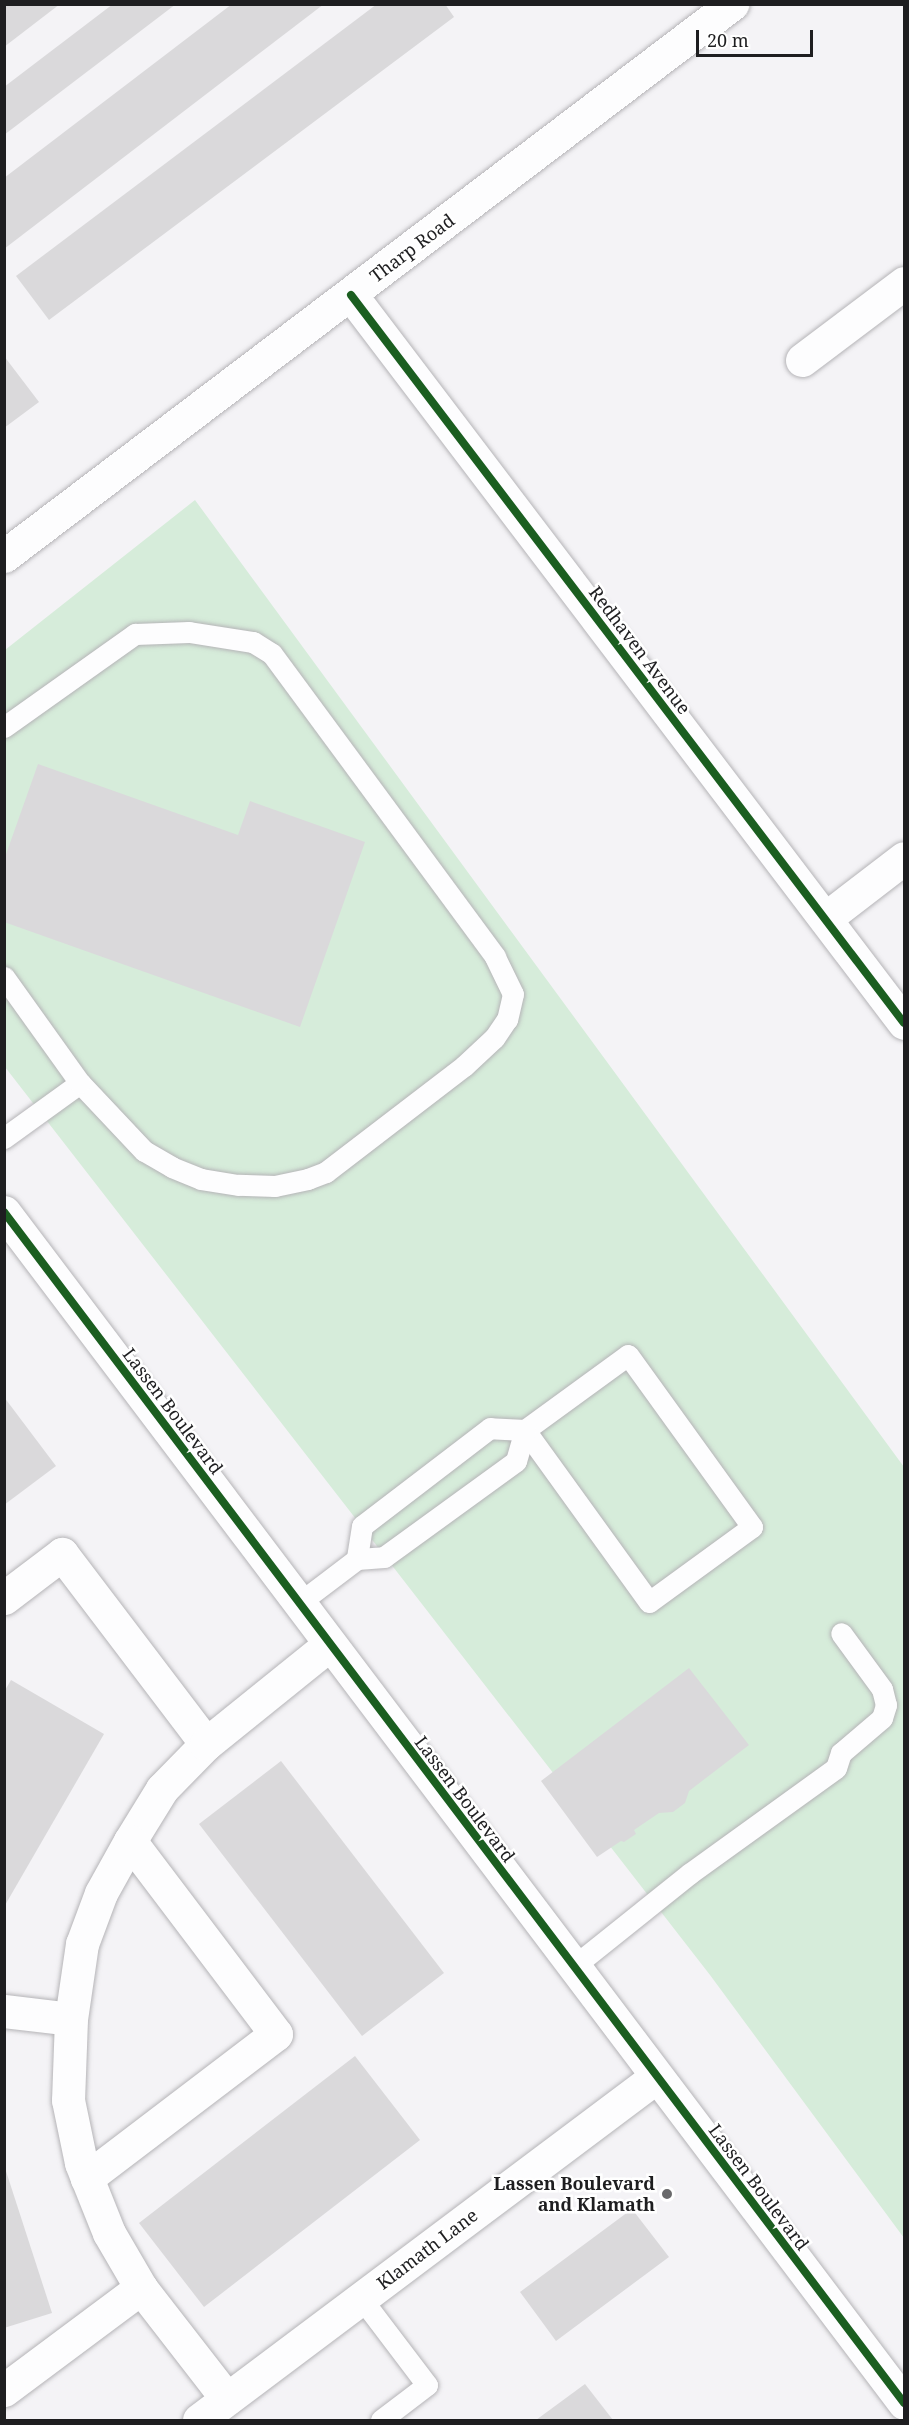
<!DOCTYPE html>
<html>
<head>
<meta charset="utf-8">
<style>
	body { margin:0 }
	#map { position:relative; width:909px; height:2425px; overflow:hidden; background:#f4f3f6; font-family:"Noto Serif",serif }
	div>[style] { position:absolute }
	.green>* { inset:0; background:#d6ecda }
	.building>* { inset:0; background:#dad9db }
	.roads { filter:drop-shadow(0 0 2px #b5b4b7) drop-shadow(0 0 2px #b5b4b7) }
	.lane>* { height:21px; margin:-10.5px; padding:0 10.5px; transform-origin:10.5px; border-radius:10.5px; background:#fdfdfe }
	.street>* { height:33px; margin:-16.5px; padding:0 16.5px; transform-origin:16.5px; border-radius:16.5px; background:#fdfdfe }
	.secondary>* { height:33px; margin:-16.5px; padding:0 16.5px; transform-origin:16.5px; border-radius:16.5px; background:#fdfdfe }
	.cycleway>* { height:8px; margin:-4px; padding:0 4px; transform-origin:4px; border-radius:4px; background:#1b5e20 }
	.dots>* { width:16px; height:16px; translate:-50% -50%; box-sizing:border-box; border:3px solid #fff; border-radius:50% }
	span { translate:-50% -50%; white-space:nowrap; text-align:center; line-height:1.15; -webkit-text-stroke:5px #fff; paint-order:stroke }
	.street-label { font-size:18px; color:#1e1e20 }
	.poi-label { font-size:18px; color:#1e1e20; font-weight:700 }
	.right { translate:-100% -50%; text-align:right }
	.frame { position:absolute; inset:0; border:6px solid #1e1e20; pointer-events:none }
	.scale { position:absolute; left:696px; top:30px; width:117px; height:27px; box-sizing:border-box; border:3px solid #1e1e20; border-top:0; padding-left:8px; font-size:18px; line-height:21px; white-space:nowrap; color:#1e1e20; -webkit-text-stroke:4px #fff; paint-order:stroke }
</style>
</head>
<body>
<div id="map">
	<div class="green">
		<div style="clip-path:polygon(195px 500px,904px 1467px,904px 2238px,710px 1975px,5px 1067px,5px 650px)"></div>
	</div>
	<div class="building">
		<div style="clip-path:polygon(4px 4px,60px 4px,4px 47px)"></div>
		<div style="clip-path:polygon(113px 4px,176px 4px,4px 135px,4px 87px)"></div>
		<div style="clip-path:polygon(232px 4px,324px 4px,4px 249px,4px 178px)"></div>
		<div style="clip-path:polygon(377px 4px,445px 4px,454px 17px,49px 320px,16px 276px)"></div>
		<div style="clip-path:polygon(4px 356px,39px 402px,4px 428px)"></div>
		<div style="clip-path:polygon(38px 764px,238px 835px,250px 801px,365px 842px,300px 1027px,4px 922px,4px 860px)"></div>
		<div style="clip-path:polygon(4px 1397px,56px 1466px,4px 1505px)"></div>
		<div style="clip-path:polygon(689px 1668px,749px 1745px,689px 1791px,685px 1803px,673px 1812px,659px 1813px,634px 1830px,636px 1834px,624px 1842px,621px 1841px,597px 1857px,541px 1781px)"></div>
		<div style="clip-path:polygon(11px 1680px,104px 1734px,4px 1907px,4px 1692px)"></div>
		<div style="clip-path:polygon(281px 1761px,444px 1973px,362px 2036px,199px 1824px)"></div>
		<div style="clip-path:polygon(355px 2056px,420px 2140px,204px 2307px,139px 2223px)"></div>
		<div style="clip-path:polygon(4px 2165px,52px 2313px,4px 2328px)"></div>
		<div style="clip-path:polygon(632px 2209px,669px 2257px,556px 2341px,520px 2292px)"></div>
		<div style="clip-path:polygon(585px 2384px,613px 2420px,536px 2420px)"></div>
	</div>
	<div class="roads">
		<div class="lane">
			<div style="left:4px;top:727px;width:161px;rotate:-35.4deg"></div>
			<div style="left:135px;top:634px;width:54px;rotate:-2.1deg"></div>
			<div style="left:189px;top:632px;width:65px;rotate:8.9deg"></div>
			<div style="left:253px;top:642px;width:22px;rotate:32deg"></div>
			<div style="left:272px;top:654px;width:376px;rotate:53.6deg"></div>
			<div style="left:495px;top:957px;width:41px;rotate:64.1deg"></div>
			<div style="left:513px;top:994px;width:26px;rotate:103deg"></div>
			<div style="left:507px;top:1019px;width:23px;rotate:124deg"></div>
			<div style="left:494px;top:1038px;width:41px;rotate:137deg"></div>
			<div style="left:464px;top:1066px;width:174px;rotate:142.5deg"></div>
			<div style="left:326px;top:1172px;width:19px;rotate:159deg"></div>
			<div style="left:308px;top:1179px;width:34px;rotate:168deg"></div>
			<div style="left:275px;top:1186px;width:37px;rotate:-178deg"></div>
			<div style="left:238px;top:1185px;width:37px;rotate:-171deg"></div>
			<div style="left:201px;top:1179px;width:31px;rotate:-158deg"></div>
			<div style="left:172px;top:1167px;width:32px;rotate:-150deg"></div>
			<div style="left:144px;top:1151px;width:93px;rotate:-133.3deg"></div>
			<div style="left:80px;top:1083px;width:94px;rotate:144.1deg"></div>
			<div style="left:4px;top:977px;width:130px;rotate:54.4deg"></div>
			<div style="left:628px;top:1355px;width:212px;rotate:54.2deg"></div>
			<div style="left:752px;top:1527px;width:127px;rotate:143.9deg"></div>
			<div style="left:649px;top:1602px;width:212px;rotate:-125.8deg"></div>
			<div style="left:525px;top:1430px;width:127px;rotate:-36.1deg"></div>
			<div style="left:299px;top:1603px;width:73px;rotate:-37.2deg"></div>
			<div style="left:357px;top:1559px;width:27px;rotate:-4deg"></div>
			<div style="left:384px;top:1557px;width:163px;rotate:-36deg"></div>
			<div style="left:516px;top:1461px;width:32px;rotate:-74deg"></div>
			<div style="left:525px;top:1430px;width:35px;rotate:-177deg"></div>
			<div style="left:490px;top:1428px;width:161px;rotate:142.6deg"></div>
			<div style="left:362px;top:1526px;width:33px;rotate:99deg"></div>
			<div style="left:573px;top:1967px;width:149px;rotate:-38.7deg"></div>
			<div style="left:689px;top:1874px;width:181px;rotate:-35.8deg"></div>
			<div style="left:836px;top:1768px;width:16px;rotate:-72deg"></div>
			<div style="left:841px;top:1753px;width:54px;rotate:-40.5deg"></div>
			<div style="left:882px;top:1718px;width:14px;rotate:-73deg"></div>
			<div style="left:886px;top:1705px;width:16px;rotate:-104deg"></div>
			<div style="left:882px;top:1689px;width:69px;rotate:-126.2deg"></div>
			<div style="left:361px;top:2298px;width:109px;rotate:52.8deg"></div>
			<div style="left:427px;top:2385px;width:58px;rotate:142.7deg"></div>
		</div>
		<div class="street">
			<div style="left:351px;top:295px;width:914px;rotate:52.78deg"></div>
			<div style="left:802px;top:360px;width:128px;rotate:-37deg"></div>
			<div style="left:826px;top:918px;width:98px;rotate:-37.6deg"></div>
			<div style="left:4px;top:1598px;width:73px;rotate:-37.2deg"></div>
			<div style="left:62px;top:1554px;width:238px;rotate:52.8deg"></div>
			<div style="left:206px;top:1744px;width:63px;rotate:134.4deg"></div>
			<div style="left:162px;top:1789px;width:61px;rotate:121.6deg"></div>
			<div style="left:206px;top:1744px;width:159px;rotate:-38.9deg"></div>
			<div style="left:4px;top:2011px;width:67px;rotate:6.8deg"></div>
			<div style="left:71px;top:2019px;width:81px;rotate:92.1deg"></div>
			<div style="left:68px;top:2100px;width:64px;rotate:78.3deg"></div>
			<div style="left:81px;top:2163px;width:75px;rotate:68.2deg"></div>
			<div style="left:109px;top:2233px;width:64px;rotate:59.8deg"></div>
			<div style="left:141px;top:2288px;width:140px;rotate:52.2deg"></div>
			<div style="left:71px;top:2019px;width:76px;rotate:-81.7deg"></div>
			<div style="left:82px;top:1944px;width:54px;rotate:-69.6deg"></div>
			<div style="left:101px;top:1893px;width:60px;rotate:-60.9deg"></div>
			<div style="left:130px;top:1841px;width:242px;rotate:52.9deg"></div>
			<div style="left:276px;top:2034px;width:238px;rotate:142.7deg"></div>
			<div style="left:4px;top:2390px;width:171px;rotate:-36.7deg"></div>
			<div style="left:199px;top:2420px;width:571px;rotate:-36.89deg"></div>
		</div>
		<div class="secondary">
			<div style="left:4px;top:556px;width:914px;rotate:-37.17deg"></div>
			<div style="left:4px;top:1212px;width:1493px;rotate:52.92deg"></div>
		</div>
	</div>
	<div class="cycleway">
		<div style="left:351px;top:295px;width:914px;rotate:52.78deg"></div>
		<div style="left:4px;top:1212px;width:1493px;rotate:52.92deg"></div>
	</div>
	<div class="dots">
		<div style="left:667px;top:2194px;background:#69696b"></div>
	</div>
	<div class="street-label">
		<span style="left:412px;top:248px;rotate:-37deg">Tharp Road</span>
		<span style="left:640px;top:650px;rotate:53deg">Redhaven Avenue</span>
		<span style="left:173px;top:1411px;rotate:53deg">Lassen Boulevard</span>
		<span style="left:465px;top:1799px;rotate:53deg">Lassen Boulevard</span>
		<span style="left:759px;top:2187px;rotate:53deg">Lassen Boulevard</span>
		<span style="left:427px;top:2249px;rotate:-37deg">Klamath Lane</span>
	</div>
	<div class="poi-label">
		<span class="right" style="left:655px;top:2194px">Lassen Boulevard<br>and Klamath</span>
	</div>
	<div class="frame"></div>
	<div class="scale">20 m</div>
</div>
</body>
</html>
